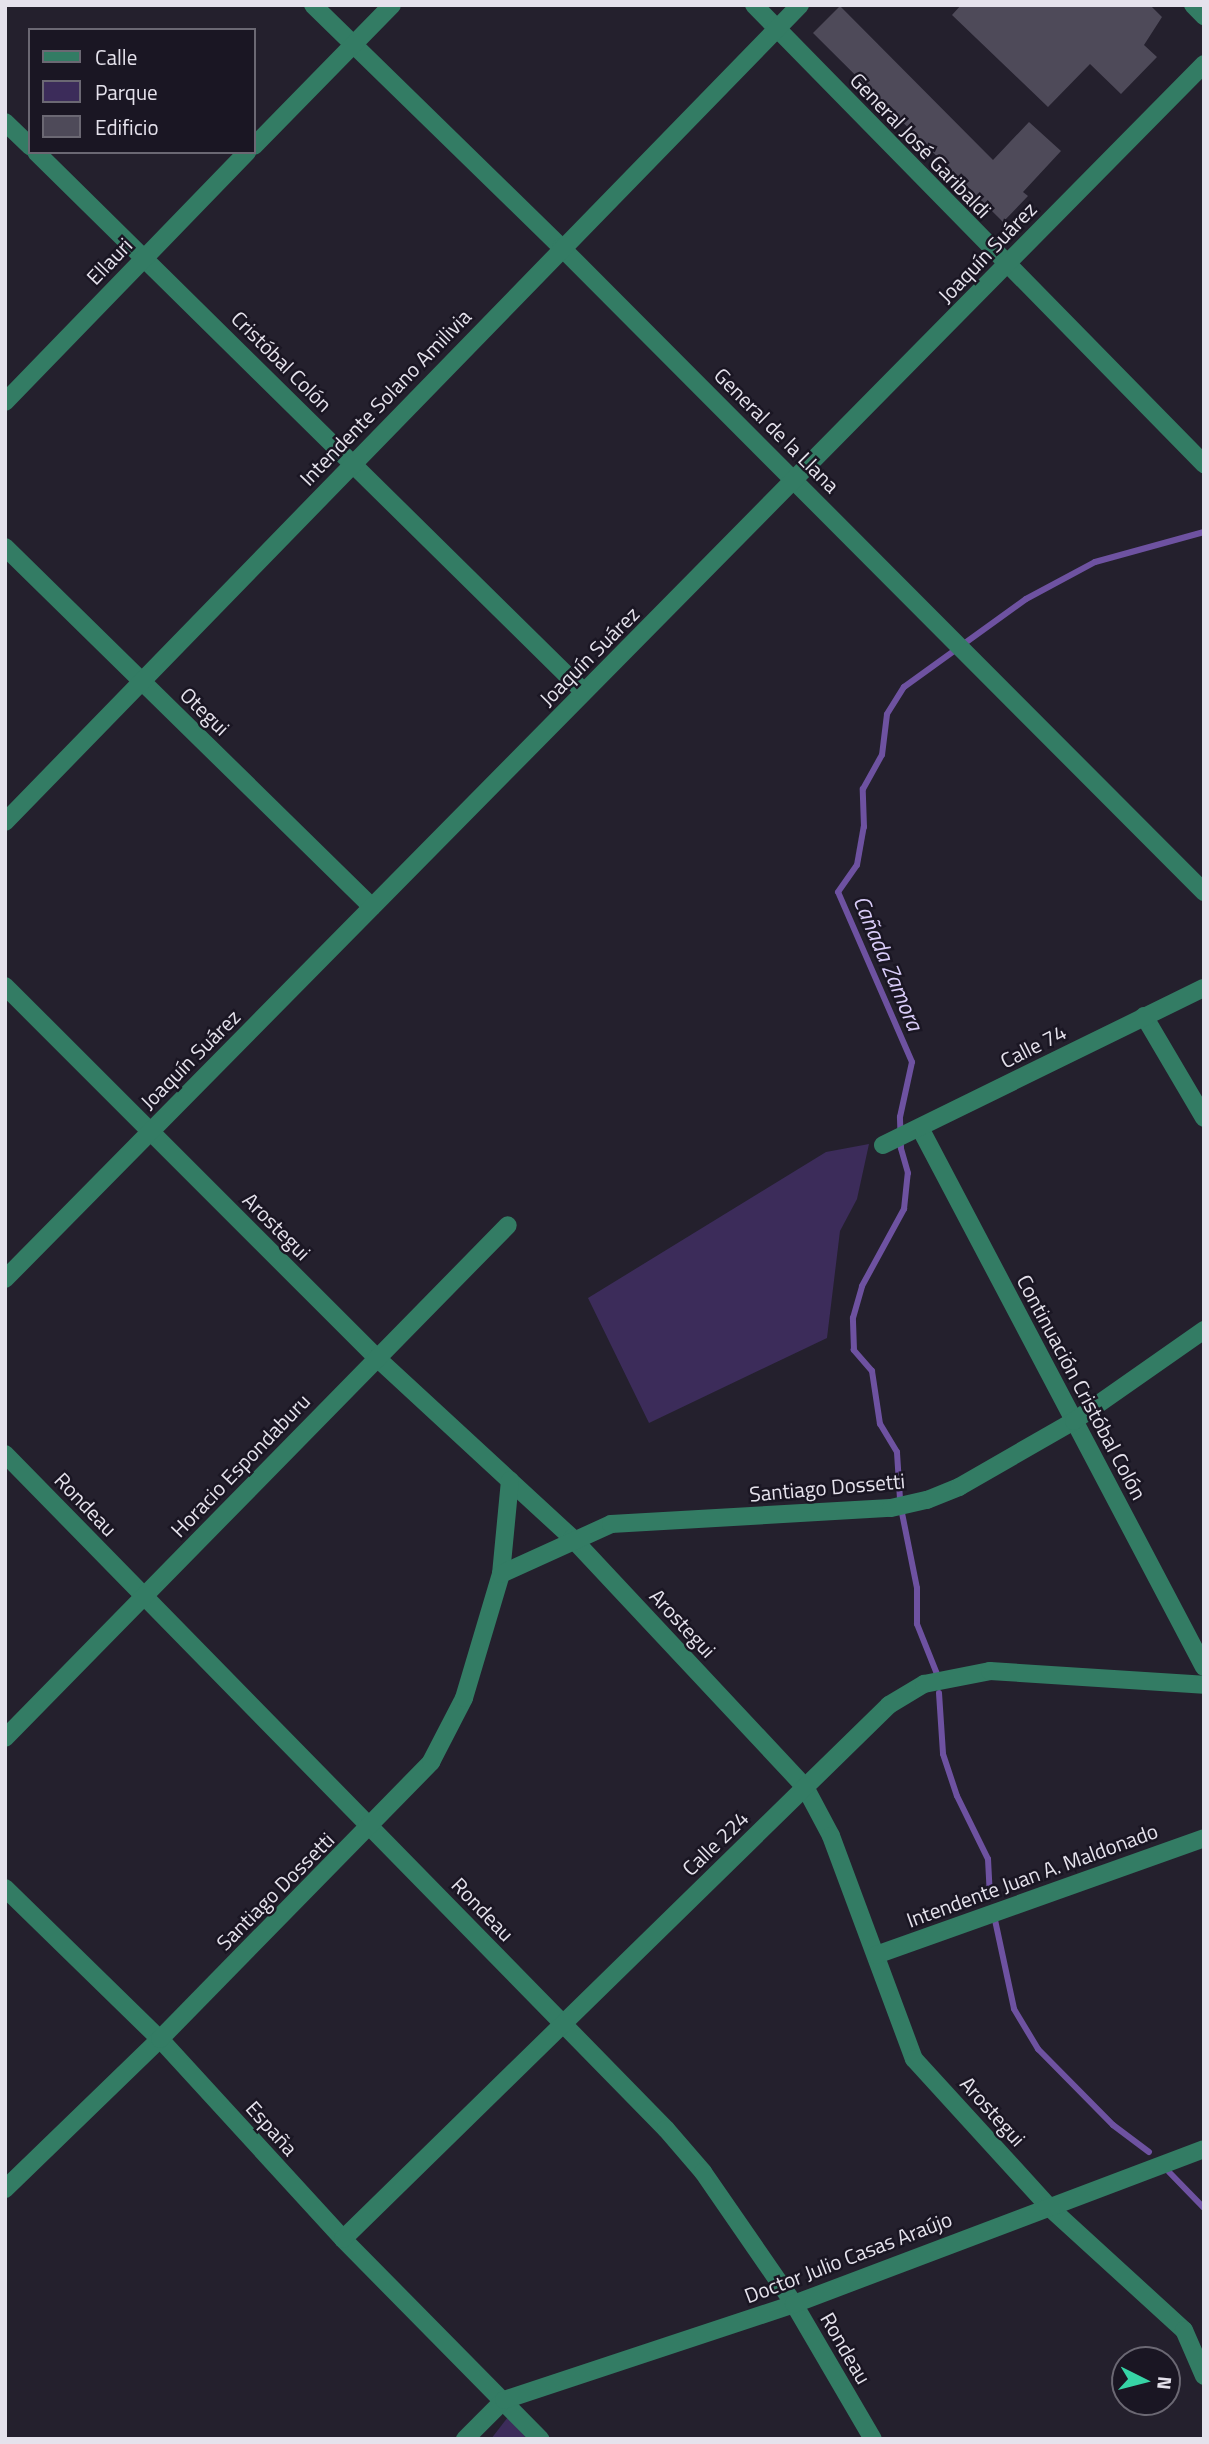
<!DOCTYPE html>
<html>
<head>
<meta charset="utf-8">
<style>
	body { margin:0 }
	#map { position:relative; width:1209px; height:2444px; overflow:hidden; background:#24202d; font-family:"Titillium Web",sans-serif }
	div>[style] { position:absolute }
	.green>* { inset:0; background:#3c2c5a }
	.stream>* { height:6px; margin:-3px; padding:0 3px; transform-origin:3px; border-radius:3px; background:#6e52a1 }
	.building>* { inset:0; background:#4e4a59 }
	.minor>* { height:18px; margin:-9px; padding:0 9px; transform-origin:9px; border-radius:9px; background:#337c64 }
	span { translate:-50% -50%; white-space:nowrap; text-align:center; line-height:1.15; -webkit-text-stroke:5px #1a1623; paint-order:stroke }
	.street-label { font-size:21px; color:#e5e2ec }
	.water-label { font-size:23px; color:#d9ccf8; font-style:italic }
	.frame { position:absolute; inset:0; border:7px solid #e5e2ec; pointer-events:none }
	.legend { position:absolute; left:28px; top:28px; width:228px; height:126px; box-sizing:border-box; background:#1a1623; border:2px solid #6b6873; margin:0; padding:9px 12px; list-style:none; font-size:21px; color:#e5e2ec }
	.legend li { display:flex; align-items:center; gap:14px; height:35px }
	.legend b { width:35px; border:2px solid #6b6873 }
	.north { position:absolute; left:1111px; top:2346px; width:70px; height:70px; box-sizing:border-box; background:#1a1623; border:2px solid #6b6873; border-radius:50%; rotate:96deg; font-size:19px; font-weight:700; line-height:28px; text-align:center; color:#e5e2ec }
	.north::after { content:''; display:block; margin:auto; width:24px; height:32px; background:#37d4a6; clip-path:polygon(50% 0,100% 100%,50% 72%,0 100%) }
</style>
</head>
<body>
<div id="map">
	<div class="green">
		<div style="clip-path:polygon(869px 1144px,857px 1199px,840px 1231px,827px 1338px,649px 1423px,588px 1298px,826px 1152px)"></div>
		<div style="clip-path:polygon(508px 2417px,527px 2439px,491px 2439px)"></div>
	</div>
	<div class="stream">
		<div style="left:900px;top:1499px;width:47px;rotate:-93.7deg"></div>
		<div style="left:897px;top:1452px;width:33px;rotate:-121deg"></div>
		<div style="left:880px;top:1424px;width:54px;rotate:-98.6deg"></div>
		<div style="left:872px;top:1371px;width:28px;rotate:-131deg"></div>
		<div style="left:854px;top:1350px;width:32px;rotate:-92deg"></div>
		<div style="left:853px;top:1318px;width:33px;rotate:-74deg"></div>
		<div style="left:862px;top:1286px;width:88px;rotate:-61.4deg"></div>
		<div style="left:904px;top:1209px;width:36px;rotate:-84deg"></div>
		<div style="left:908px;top:1173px;width:26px;rotate:-106deg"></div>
		<div style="left:901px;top:1148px;width:31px;rotate:-92deg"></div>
		<div style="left:900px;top:1117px;width:56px;rotate:-77.7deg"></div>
		<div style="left:912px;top:1062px;width:185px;rotate:-113.5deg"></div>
		<div style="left:838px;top:892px;width:33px;rotate:-55deg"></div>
		<div style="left:857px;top:865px;width:39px;rotate:-80deg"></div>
		<div style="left:864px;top:827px;width:38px;rotate:-92deg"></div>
		<div style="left:863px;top:789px;width:39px;rotate:-61deg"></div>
		<div style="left:882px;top:755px;width:41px;rotate:-83deg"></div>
		<div style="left:887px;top:714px;width:32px;rotate:-58deg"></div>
		<div style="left:904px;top:687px;width:150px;rotate:-35.8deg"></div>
		<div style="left:1026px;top:599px;width:78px;rotate:-28.2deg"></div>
		<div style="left:1095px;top:562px;width:113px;rotate:-15.4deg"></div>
		<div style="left:902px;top:1513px;width:76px;rotate:78.7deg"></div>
		<div style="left:917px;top:1588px;width:36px;rotate:90deg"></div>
		<div style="left:917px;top:1624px;width:54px;rotate:68.2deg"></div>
		<div style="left:939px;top:1693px;width:61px;rotate:86.2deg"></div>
		<div style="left:943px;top:1754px;width:44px;rotate:71.6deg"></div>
		<div style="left:957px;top:1796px;width:70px;rotate:63.8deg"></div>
		<div style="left:988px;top:1859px;width:39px;rotate:87deg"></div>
		<div style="left:995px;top:1920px;width:91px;rotate:77.9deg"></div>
		<div style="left:1014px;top:2009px;width:47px;rotate:59deg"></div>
		<div style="left:1038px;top:2049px;width:107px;rotate:45.4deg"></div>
		<div style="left:1113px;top:2125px;width:45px;rotate:36.9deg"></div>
		<div style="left:1169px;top:2172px;width:50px;rotate:45.8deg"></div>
	</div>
	<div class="building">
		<div style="clip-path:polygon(961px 5px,1150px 5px,1162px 17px,1144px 45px,1157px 57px,1121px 94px,1090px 64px,1048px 107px,952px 15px)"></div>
		<div style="clip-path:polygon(840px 6px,993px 160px,1029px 122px,1061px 151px,1023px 192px,1028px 196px,1003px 222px,813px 33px)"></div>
	</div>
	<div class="minor">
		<div style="left:313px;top:5px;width:347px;rotate:44.3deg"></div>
		<div style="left:561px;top:247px;width:911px;rotate:45.09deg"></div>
		<div style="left:754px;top:5px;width:643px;rotate:45.57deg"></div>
		<div style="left:1193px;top:5px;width:16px;rotate:45deg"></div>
		<div style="left:5px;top:122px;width:35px;rotate:44deg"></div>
		<div style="left:254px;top:146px;width:197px;rotate:-45.6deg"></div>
		<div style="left:36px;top:152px;width:769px;rotate:44.58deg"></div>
		<div style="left:5px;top:402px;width:348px;rotate:-45.9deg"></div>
		<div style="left:5px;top:547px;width:514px;rotate:44.45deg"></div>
		<div style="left:5px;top:822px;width:1140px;rotate:-45.78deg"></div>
		<div style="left:5px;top:986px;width:526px;rotate:45deg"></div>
		<div style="left:377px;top:1358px;width:265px;rotate:42.7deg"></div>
		<div style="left:572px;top:1538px;width:341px;rotate:46.9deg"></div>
		<div style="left:805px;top:1787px;width:55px;rotate:62deg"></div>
		<div style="left:831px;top:1836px;width:238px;rotate:69.6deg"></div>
		<div style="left:914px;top:2059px;width:199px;rotate:47.6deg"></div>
		<div style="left:1048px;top:2206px;width:184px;rotate:42.4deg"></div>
		<div style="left:1184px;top:2330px;width:50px;rotate:66.5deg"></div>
		<div style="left:1144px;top:1016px;width:118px;rotate:59.5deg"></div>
		<div style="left:920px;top:1128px;width:609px;rotate:62.22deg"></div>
		<div style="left:883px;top:1145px;width:357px;rotate:-26.1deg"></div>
		<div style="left:5px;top:1279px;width:1707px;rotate:-45.38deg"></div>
		<div style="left:5px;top:1454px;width:945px;rotate:45.6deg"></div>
		<div style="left:666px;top:2129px;width:57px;rotate:49.3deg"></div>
		<div style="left:703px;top:2172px;width:160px;rotate:55.4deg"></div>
		<div style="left:794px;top:2304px;width:156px;rotate:59.7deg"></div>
		<div style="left:501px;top:1574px;width:94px;rotate:-84.5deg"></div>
		<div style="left:5px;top:1738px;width:718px;rotate:-45.56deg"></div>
		<div style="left:5px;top:1888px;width:216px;rotate:44.3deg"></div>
		<div style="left:160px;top:2039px;width:271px;rotate:47.5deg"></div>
		<div style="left:343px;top:2239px;width:281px;rotate:45.4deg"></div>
		<div style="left:876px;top:1955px;width:348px;rotate:-19.6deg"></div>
		<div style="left:5px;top:2189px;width:216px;rotate:-44.1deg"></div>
		<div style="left:160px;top:2039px;width:388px;rotate:-45.6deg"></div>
		<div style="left:431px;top:1762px;width:72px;rotate:-62.7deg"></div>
		<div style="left:464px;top:1698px;width:129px;rotate:-73.4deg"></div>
		<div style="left:501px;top:1574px;width:121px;rotate:-24.4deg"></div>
		<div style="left:611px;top:1524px;width:280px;rotate:-3.3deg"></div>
		<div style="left:891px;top:1508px;width:37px;rotate:-13deg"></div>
		<div style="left:927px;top:1500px;width:35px;rotate:-22deg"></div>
		<div style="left:959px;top:1487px;width:133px;rotate:-29.9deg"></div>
		<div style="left:1074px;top:1421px;width:159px;rotate:-35deg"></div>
		<div style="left:343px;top:2239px;width:764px;rotate:-44.36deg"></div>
		<div style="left:889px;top:1705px;width:41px;rotate:-31deg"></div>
		<div style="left:924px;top:1684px;width:67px;rotate:-11.1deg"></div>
		<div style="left:990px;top:1671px;width:214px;rotate:3.7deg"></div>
		<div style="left:465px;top:2439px;width:55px;rotate:-45deg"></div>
		<div style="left:504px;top:2400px;width:305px;rotate:-18.3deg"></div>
		<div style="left:794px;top:2304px;width:438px;rotate:-20.7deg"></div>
	</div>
	<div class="street-label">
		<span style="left:921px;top:145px;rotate:46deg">General José Garibaldi</span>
		<span style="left:987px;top:252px;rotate:-46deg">Joaquín Suárez</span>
		<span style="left:109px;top:261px;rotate:-46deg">Ellauri</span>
		<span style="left:282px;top:361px;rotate:45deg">Cristóbal Colón</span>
		<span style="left:385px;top:397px;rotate:-46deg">Intendente Solano Amilivia</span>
		<span style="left:777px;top:430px;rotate:45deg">General de la Llana</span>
		<span style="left:589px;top:656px;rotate:-45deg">Joaquín Suárez</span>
		<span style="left:205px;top:711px;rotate:44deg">Otegui</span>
		<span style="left:1033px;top:1046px;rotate:-27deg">Calle 74</span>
		<span style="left:190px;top:1059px;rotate:-45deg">Joaquín Suárez</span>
		<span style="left:277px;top:1226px;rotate:45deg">Arostegui</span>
		<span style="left:1082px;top:1387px;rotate:62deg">Continuación Cristóbal Colón</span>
		<span style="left:240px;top:1465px;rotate:-46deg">Horacio Espondaburu</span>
		<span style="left:827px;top:1487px;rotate:-5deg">Santiago Dossetti</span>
		<span style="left:86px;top:1504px;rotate:46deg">Rondeau</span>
		<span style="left:683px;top:1623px;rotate:47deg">Arostegui</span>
		<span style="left:715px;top:1843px;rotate:-44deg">Calle 224</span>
		<span style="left:1032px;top:1875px;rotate:-20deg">Intendente Juan A. Maldonado</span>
		<span style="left:275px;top:1891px;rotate:-45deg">Santiago Dossetti</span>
		<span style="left:483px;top:1909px;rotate:46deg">Rondeau</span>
		<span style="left:993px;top:2111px;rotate:48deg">Arostegui</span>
		<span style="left:272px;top:2128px;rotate:48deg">España</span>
		<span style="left:848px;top:2257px;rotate:-21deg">Doctor Julio Casas Araújo</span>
		<span style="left:846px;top:2348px;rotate:60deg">Rondeau</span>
	</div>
	<div class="water-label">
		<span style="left:888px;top:963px;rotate:67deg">Cañada Zamora</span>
	</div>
	<div class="frame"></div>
	<ul class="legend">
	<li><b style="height:9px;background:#337c64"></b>Calle</li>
	<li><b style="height:19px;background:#3c2c5a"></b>Parque</li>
	<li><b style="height:19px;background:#4e4a59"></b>Edificio</li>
	</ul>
	<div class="north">N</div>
</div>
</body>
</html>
